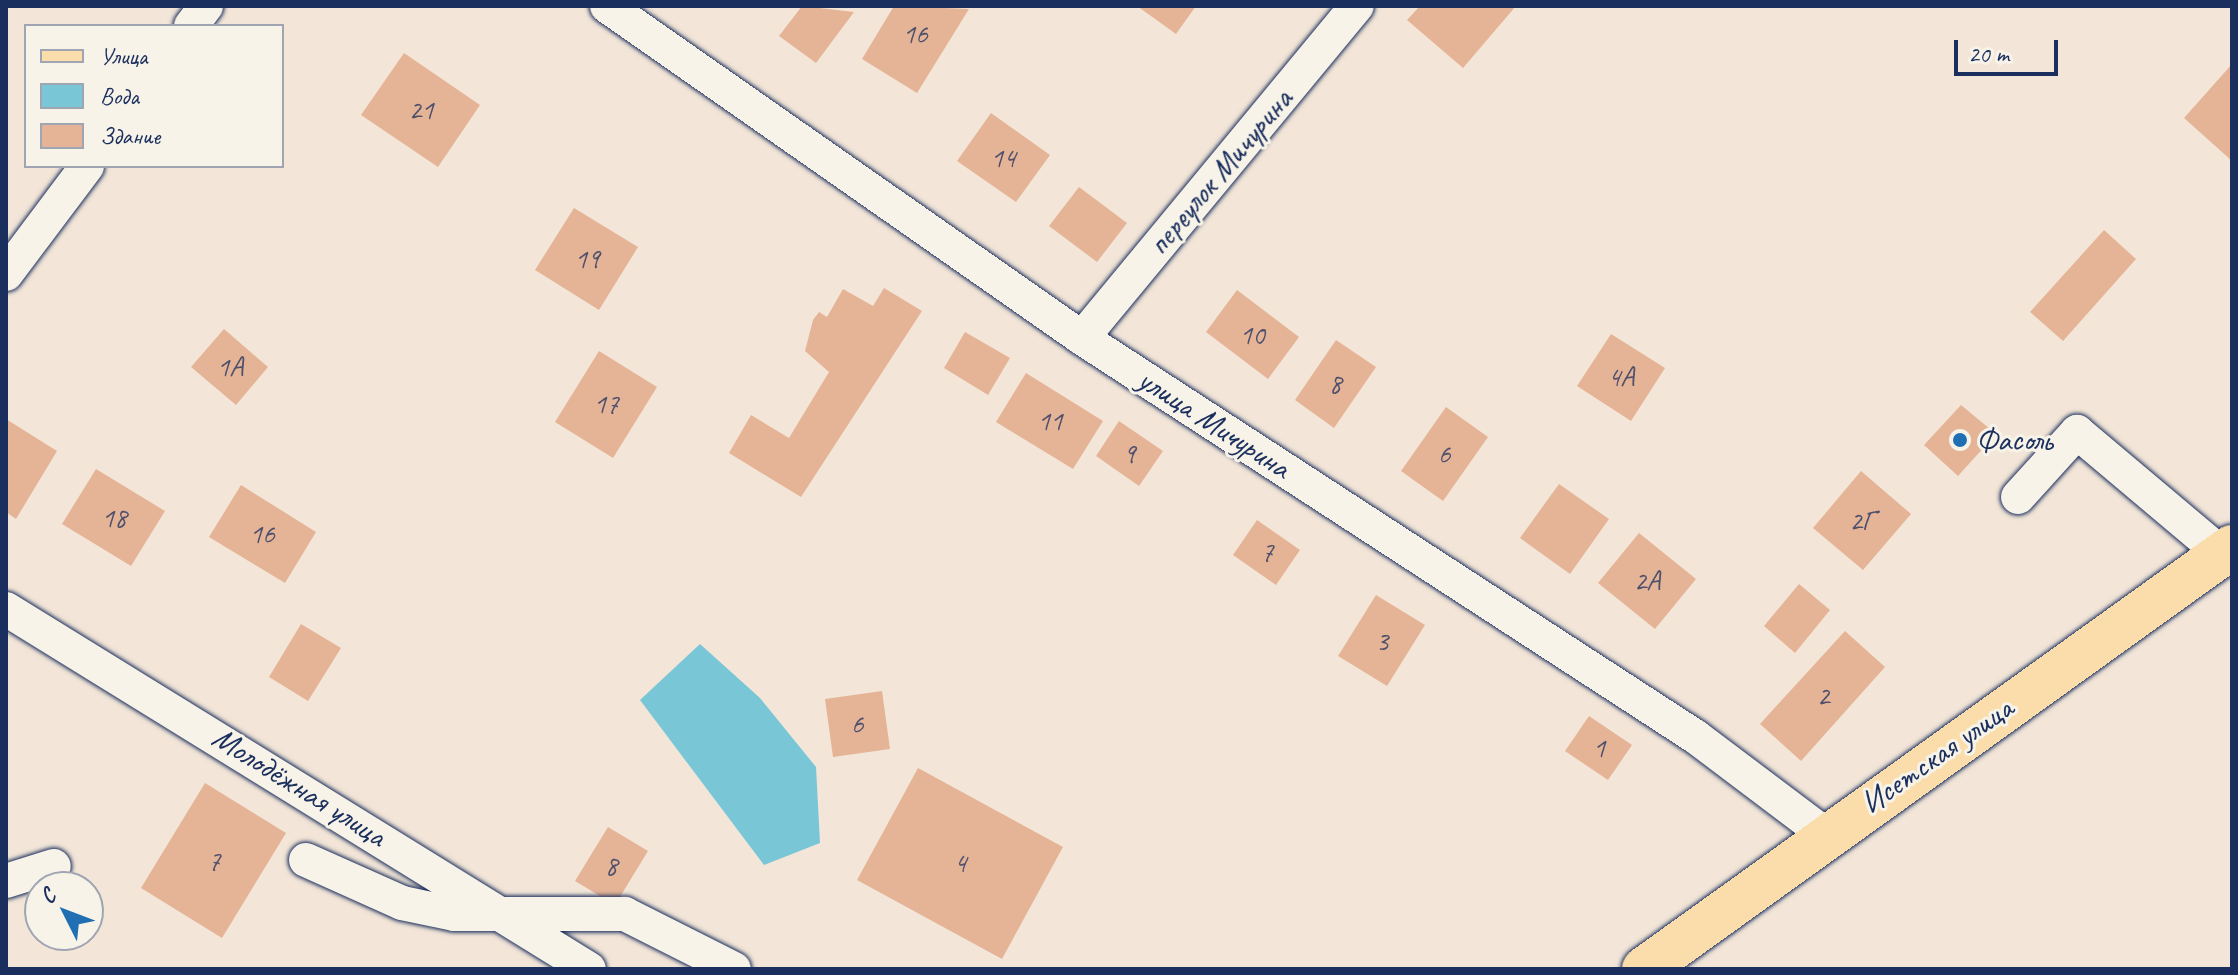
<!DOCTYPE html>
<html>
<head>
<meta charset="utf-8">
<style>
	body { margin:0 }
	#map { position:relative; width:2238px; height:975px; overflow:hidden; background:#f3e6d8; font-family:Caveat,sans-serif }
	div>[style] { position:absolute }
	.water>* { inset:0; background:#78c6d6 }
	.building>* { inset:0; background:#e5b496 }
	.roads { filter:drop-shadow(0 0 2px #1b2f5e) drop-shadow(0 0 2px #1b2f5e) }
	.minor>* { height:34px; margin:-17px; padding:0 17px; transform-origin:17px; border-radius:17px; background:#f7f3e8 }
	.major>* { height:44px; margin:-22px; padding:0 22px; transform-origin:22px; border-radius:22px; background:#faddab }
	.dots>* { width:22px; height:22px; translate:-50% -50%; box-sizing:border-box; border:4px solid #f7f3e8; border-radius:50% }
	span { translate:-50% -50%; white-space:nowrap; text-align:center; line-height:1.15; -webkit-text-stroke:6px #f7f3e8; paint-order:stroke }
	.number-label { font-size:28px; color:#4e506c }
	.number-label span { -webkit-text-stroke-width:0 }
	.street-label { font-size:32px; color:#1b2f5e }
	.poi-label { font-size:32px; color:#1b2f5e }
	.left { translate:0 -50%; text-align:left }
	.frame { position:absolute; inset:0; border:8px solid #1b2f5e; pointer-events:none }
	.legend { position:absolute; left:24px; top:24px; width:260px; height:144px; box-sizing:border-box; background:#f7f3e8; border:2px solid #9fa5b1; margin:0; padding:10px 14px; list-style:none; font-size:24px; color:#1b2f5e }
	.legend li { display:flex; align-items:center; gap:16px; height:40px }
	.legend b { width:40px; border:2px solid #9fa5b1 }
	.north { position:absolute; left:24px; top:871px; width:80px; height:80px; box-sizing:border-box; background:#f7f3e8; border:2px solid #9fa5b1; border-radius:50%; rotate:312deg; font-size:22px; font-weight:700; line-height:32px; text-align:center; color:#1b2f5e }
	.north::after { content:''; display:block; margin:auto; width:28px; height:36px; background:#1f6fb2; clip-path:polygon(50% 0,100% 100%,50% 72%,0 100%) }
	.scale { position:absolute; left:1954px; top:40px; width:104px; height:36px; box-sizing:border-box; border:4px solid #1b2f5e; border-top:0; padding-left:10px; font-size:24px; line-height:28px; white-space:nowrap; color:#1b2f5e; -webkit-text-stroke:6px #f7f3e8; paint-order:stroke }
</style>
</head>
<body>
<div id="map">
	<div class="water">
		<div style="clip-path:polygon(700px 644px,760px 698px,816px 767px,820px 843px,764px 865px,640px 700px)"></div>
	</div>
	<div class="building">
		<div style="clip-path:polygon(802px 6px,854px 12px,816px 63px,779px 36px)"></div>
		<div style="clip-path:polygon(894px 6px,969px 9px,917px 93px,862px 59px)"></div>
		<div style="clip-path:polygon(1137px 6px,1196px 6px,1176px 34px)"></div>
		<div style="clip-path:polygon(1420px 6px,1516px 6px,1463px 68px,1407px 20px)"></div>
		<div style="clip-path:polygon(404px 53px,480px 105px,438px 167px,361px 115px)"></div>
		<div style="clip-path:polygon(2232px 64px,2232px 161px,2184px 118px)"></div>
		<div style="clip-path:polygon(991px 113px,1050px 155px,1016px 202px,957px 161px)"></div>
		<div style="clip-path:polygon(1079px 187px,1127px 223px,1097px 262px,1049px 226px)"></div>
		<div style="clip-path:polygon(574px 208px,638px 247px,599px 310px,535px 270px)"></div>
		<div style="clip-path:polygon(2104px 230px,2136px 259px,2063px 341px,2030px 312px)"></div>
		<div style="clip-path:polygon(884px 288px,922px 311px,801px 497px,729px 453px,751px 415px,789px 438px,829px 372px,805px 351px,813px 320px,819px 312px,827px 317px,843px 289px,873px 306px)"></div>
		<div style="clip-path:polygon(1237px 290px,1299px 337px,1268px 379px,1206px 332px)"></div>
		<div style="clip-path:polygon(224px 329px,268px 367px,236px 405px,191px 367px)"></div>
		<div style="clip-path:polygon(965px 332px,1010px 358px,988px 395px,944px 368px)"></div>
		<div style="clip-path:polygon(1611px 334px,1665px 368px,1631px 421px,1577px 386px)"></div>
		<div style="clip-path:polygon(1336px 340px,1376px 367px,1334px 428px,1295px 400px)"></div>
		<div style="clip-path:polygon(599px 351px,657px 387px,613px 458px,555px 422px)"></div>
		<div style="clip-path:polygon(1026px 373px,1103px 421px,1073px 469px,996px 422px)"></div>
		<div style="clip-path:polygon(1961px 405px,1996px 434px,1958px 476px,1924px 445px)"></div>
		<div style="clip-path:polygon(1446px 407px,1488px 437px,1443px 501px,1401px 471px)"></div>
		<div style="clip-path:polygon(6px 419px,57px 451px,16px 519px,6px 512px)"></div>
		<div style="clip-path:polygon(1119px 421px,1163px 451px,1139px 486px,1096px 456px)"></div>
		<div style="clip-path:polygon(96px 469px,165px 511px,131px 566px,62px 524px)"></div>
		<div style="clip-path:polygon(1861px 471px,1911px 514px,1863px 570px,1813px 528px)"></div>
		<div style="clip-path:polygon(1559px 484px,1609px 519px,1570px 574px,1520px 538px)"></div>
		<div style="clip-path:polygon(241px 485px,316px 532px,285px 583px,209px 537px)"></div>
		<div style="clip-path:polygon(1257px 520px,1300px 550px,1276px 585px,1233px 555px)"></div>
		<div style="clip-path:polygon(1639px 533px,1696px 579px,1655px 629px,1598px 583px)"></div>
		<div style="clip-path:polygon(1799px 584px,1830px 610px,1795px 653px,1764px 626px)"></div>
		<div style="clip-path:polygon(1376px 595px,1425px 625px,1387px 686px,1338px 656px)"></div>
		<div style="clip-path:polygon(301px 624px,341px 648px,308px 701px,269px 677px)"></div>
		<div style="clip-path:polygon(1845px 631px,1885px 667px,1801px 761px,1760px 724px)"></div>
		<div style="clip-path:polygon(882px 691px,890px 749px,833px 757px,825px 699px)"></div>
		<div style="clip-path:polygon(1589px 716px,1632px 745px,1608px 780px,1565px 751px)"></div>
		<div style="clip-path:polygon(918px 768px,1063px 847px,1002px 959px,857px 880px)"></div>
		<div style="clip-path:polygon(205px 783px,286px 833px,222px 938px,141px 888px)"></div>
		<div style="clip-path:polygon(608px 827px,648px 851px,615px 905px,575px 881px)"></div>
	</div>
	<div class="roads">
		<div class="minor">
			<div style="left:607px;top:6px;width:580px;rotate:34.95deg"></div>
			<div style="left:1082px;top:338px;width:732px;rotate:33.02deg"></div>
			<div style="left:1696px;top:737px;width:163px;rotate:37deg"></div>
			<div style="left:191px;top:26px;width:25px;rotate:-53deg"></div>
			<div style="left:6px;top:274px;width:135px;rotate:-53.1deg"></div>
			<div style="left:1082px;top:338px;width:431px;rotate:-50.4deg"></div>
			<div style="left:2018px;top:497px;width:88px;rotate:-47.8deg"></div>
			<div style="left:2077px;top:432px;width:189px;rotate:40.1deg"></div>
			<div style="left:6px;top:609px;width:685px;rotate:31.7deg"></div>
			<div style="left:306px;top:860px;width:105px;rotate:24.1deg"></div>
			<div style="left:402px;top:903px;width:53px;rotate:11.9deg"></div>
			<div style="left:454px;top:914px;width:171px"></div>
			<div style="left:625px;top:914px;width:122px;rotate:26.8deg"></div>
			<div style="left:6px;top:881px;width:50px;rotate:-17.4deg"></div>
		</div>
		<div class="major">
			<div style="left:1644px;top:969px;width:724px;rotate:-35.67deg"></div>
		</div>
	</div>
	<div class="dots">
		<div style="left:1960px;top:440px;background:#1f6fb2"></div>
	</div>
	<div class="number-label">
		<span style="left:915px;top:34px">16</span>
		<span style="left:421px;top:110px">21</span>
		<span style="left:1003px;top:158px">14</span>
		<span style="left:587px;top:259px">19</span>
		<span style="left:1252px;top:335px">10</span>
		<span style="left:230px;top:367px">1А</span>
		<span style="left:1621px;top:377px">4А</span>
		<span style="left:1335px;top:384px">8</span>
		<span style="left:606px;top:404px">17</span>
		<span style="left:1050px;top:421px">11</span>
		<span style="left:1129px;top:454px">9</span>
		<span style="left:1444px;top:454px">6</span>
		<span style="left:114px;top:518px">18</span>
		<span style="left:1862px;top:521px">2Г</span>
		<span style="left:262px;top:534px">16</span>
		<span style="left:1267px;top:552px">7</span>
		<span style="left:1647px;top:581px">2А</span>
		<span style="left:1382px;top:641px">3</span>
		<span style="left:1823px;top:696px">2</span>
		<span style="left:857px;top:724px">6</span>
		<span style="left:1599px;top:748px">1</span>
		<span style="left:214px;top:861px">7</span>
		<span style="left:960px;top:863px">4</span>
		<span style="left:611px;top:866px">8</span>
	</div>
	<div class="street-label">
		<span style="left:1220px;top:172px;rotate:-50deg">переулок Мичурина</span>
		<span style="left:1214px;top:424px;rotate:33deg">улица Мичурина</span>
		<span style="left:1937px;top:756px;rotate:-35deg">Исетская улица</span>
		<span style="left:299px;top:787px;rotate:32deg">Молодёжная улица</span>
	</div>
	<div class="poi-label">
		<span class="left" style="left:1976px;top:440px">Фасоль</span>
	</div>
	<div class="frame"></div>
	<ul class="legend">
	<li><b style="height:10px;background:#faddab"></b>Улица</li>
	<li><b style="height:22px;background:#78c6d6"></b>Вода</li>
	<li><b style="height:22px;background:#e5b496"></b>Здание</li>
	</ul>
	<div class="north">С</div>
	<div class="scale">20 m</div>
</div>
</body>
</html>
